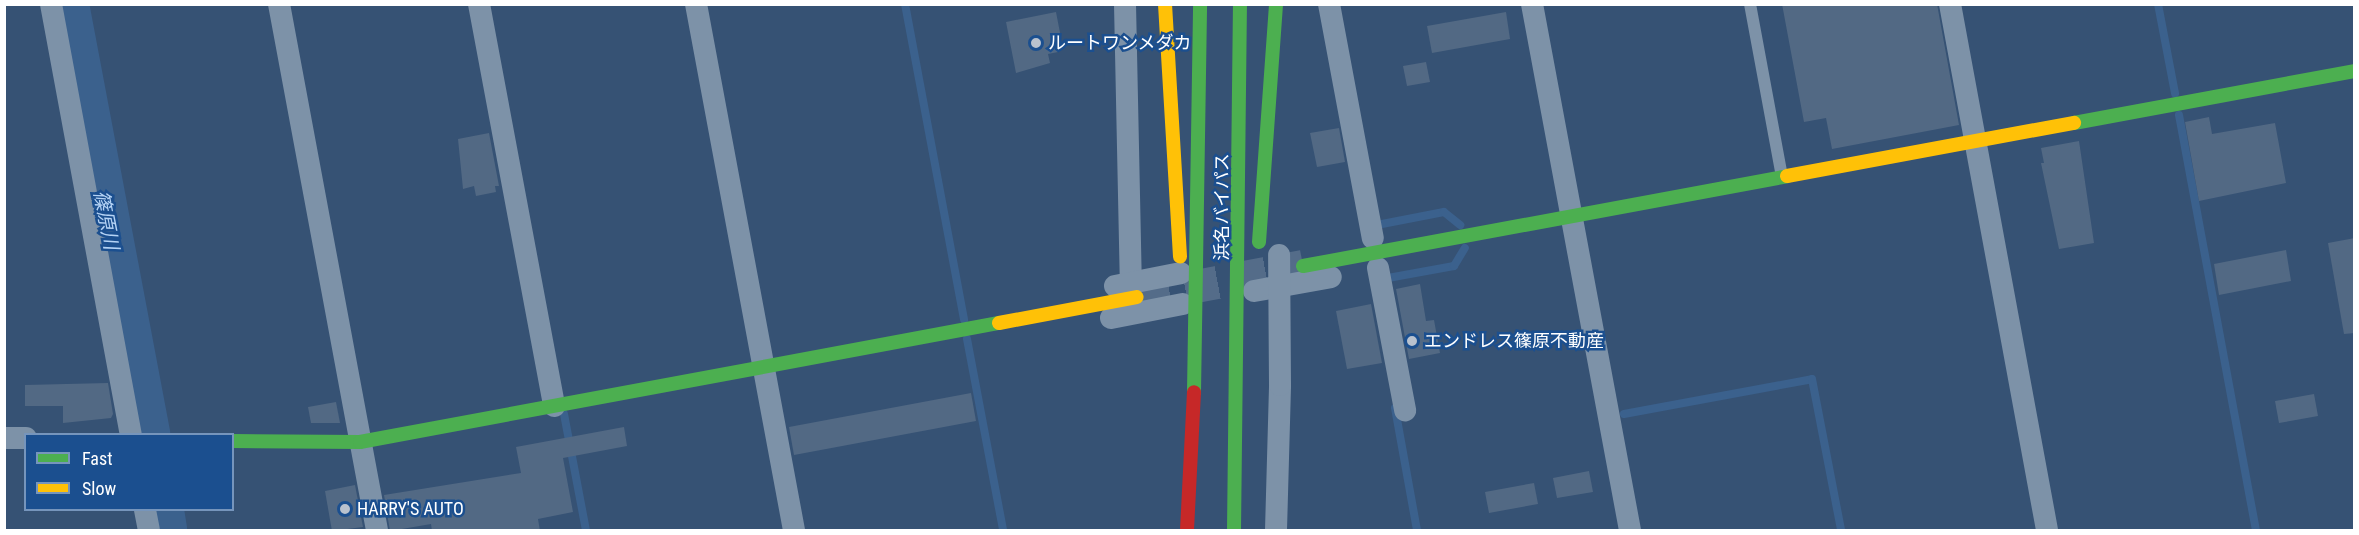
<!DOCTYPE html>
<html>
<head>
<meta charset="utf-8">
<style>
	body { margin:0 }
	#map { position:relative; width:2359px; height:535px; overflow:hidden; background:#365274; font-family:"Roboto Condensed","Noto Sans JP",sans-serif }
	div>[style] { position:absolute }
	.stream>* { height:8px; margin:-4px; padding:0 4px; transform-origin:4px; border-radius:4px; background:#3b618d }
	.river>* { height:46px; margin:-23px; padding:0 23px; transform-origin:23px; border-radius:23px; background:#3b618d }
	.building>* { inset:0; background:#526984 }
	.secondary-tunnel>* { height:33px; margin-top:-16.5px; transform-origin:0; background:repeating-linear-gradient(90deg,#546c89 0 33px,transparent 0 49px) }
	.lane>* { height:12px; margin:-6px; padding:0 6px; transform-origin:6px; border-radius:6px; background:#7d92a8 }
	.street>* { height:22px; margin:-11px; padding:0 11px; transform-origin:11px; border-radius:11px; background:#7d92a8 }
	.fast>* { height:14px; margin:-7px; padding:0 7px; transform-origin:7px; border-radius:7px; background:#4caf50 }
	.slow>* { height:14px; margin:-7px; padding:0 7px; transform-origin:7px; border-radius:7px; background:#ffc107 }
	.jam>* { height:14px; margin:-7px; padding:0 7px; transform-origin:7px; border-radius:7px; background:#c62828 }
	.dots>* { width:16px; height:16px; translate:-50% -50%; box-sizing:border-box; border:3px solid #1b4f8f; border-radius:50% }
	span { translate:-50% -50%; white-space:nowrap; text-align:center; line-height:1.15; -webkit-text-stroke:5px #1b4f8f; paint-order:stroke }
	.poi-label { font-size:18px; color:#fff }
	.left { translate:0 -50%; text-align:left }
	.street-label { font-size:18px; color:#fff }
	.water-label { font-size:20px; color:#b5d3f5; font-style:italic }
	.frame { position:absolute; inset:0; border:6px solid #fff; pointer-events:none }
	.legend { position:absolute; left:24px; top:433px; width:210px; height:78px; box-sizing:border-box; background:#1b4f8f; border:2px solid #7695bc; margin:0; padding:8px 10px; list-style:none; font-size:18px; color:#fff }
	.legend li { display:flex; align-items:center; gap:12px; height:30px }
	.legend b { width:30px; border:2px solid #7695bc }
</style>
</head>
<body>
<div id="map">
	<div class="stream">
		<div style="left:905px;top:4px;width:321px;rotate:79.4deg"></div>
		<div style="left:2158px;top:4px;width:91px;rotate:79.2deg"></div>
		<div style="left:2179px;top:115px;width:422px;rotate:79.5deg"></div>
		<div style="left:1382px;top:224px;width:63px;rotate:-11deg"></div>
		<div style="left:1444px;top:212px;width:21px;rotate:39deg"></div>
		<div style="left:1388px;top:278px;width:67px;rotate:-10.3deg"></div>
		<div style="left:1454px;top:266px;width:21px;rotate:-59deg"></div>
		<div style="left:967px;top:339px;width:194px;rotate:79.3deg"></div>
		<div style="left:1395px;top:408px;width:124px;rotate:79.8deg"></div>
		<div style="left:564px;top:414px;width:118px;rotate:79.3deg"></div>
		<div style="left:1624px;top:414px;width:191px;rotate:-10.5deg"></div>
		<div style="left:1812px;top:379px;width:154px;rotate:79.1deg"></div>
	</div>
	<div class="river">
		<div style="left:66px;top:4px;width:438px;rotate:79.3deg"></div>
		<div style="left:161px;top:510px;width:20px;rotate:81deg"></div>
	</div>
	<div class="building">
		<div style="clip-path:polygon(1782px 4px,1937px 4px,1959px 125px,1832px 149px,1826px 118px,1804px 122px)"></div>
		<div style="clip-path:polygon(1056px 12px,1061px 38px,1055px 39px,1058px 52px,1048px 54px,1050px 63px,1016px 73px,1006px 22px)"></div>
		<div style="clip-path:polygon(1506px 12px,1510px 39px,1432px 53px,1427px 26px)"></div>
		<div style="clip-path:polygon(1426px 62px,1430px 82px,1407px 86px,1403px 66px)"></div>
		<div style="clip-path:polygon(2209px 117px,2212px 134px,2275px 123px,2286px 183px,2199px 201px,2185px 122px)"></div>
		<div style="clip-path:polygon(1339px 128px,1345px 162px,1317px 167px,1310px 133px)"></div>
		<div style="clip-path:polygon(489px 133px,499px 186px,495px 186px,496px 192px,476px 196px,474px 186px,463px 189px,458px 139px)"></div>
		<div style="clip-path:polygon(2079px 141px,2094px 243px,2059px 249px,2041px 163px,2044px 163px,2041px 148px)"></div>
		<div style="clip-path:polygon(2355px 238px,2355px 333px,2344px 334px,2328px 243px)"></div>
		<div style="clip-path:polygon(2286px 250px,2291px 281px,2219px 295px,2214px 264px)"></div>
		<div style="clip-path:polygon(1420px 284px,1426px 321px,1434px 320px,1440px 353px,1409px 359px,1396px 289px)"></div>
		<div style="clip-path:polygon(1371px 304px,1382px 363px,1347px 369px,1336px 311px)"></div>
		<div style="clip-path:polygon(108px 383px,113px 414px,111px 418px,63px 423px,63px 406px,25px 406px,25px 385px)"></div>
		<div style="clip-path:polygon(971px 393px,976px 421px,794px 455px,789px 427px)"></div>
		<div style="clip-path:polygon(2314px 394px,2318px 416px,2279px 423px,2275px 401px)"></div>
		<div style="clip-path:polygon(336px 402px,340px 423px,311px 423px,308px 407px)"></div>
		<div style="clip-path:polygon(624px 427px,627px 446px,563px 458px,573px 512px,538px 519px,540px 531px,432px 531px,431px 524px,390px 531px,384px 495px,521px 473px,516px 447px)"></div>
		<div style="clip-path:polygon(1589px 471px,1593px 492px,1557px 498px,1553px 478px)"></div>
		<div style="clip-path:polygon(1534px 483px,1538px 504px,1489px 513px,1485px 492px)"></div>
		<div style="clip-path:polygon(355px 485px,363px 527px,332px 531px,325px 491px)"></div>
	</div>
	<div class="secondary-tunnel">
		<div style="left:1137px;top:297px;width:169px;rotate:-10.6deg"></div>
	</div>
	<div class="lane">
		<div style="left:1750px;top:4px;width:176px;rotate:79.5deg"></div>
	</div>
	<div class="street">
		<div style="left:51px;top:4px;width:437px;rotate:79.5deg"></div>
		<div style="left:279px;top:4px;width:535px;rotate:79.45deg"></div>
		<div style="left:479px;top:4px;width:409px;rotate:79.4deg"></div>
		<div style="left:696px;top:4px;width:535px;rotate:79.45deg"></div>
		<div style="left:1125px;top:4px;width:279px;rotate:88.8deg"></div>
		<div style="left:1329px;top:4px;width:238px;rotate:79.4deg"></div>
		<div style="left:1532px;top:4px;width:535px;rotate:79.45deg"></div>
		<div style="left:1950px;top:4px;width:535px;rotate:79.55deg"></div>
		<div style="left:1378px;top:268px;width:145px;rotate:79.2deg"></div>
		<div style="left:1115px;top:286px;width:67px;rotate:-11.1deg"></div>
		<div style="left:1254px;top:291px;width:78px;rotate:-10.3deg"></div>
		<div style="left:1111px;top:318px;width:73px;rotate:-11deg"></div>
		<div style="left:4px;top:438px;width:22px"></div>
		<div style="left:145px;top:510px;width:20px;rotate:79deg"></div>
		<div style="left:1276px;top:530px;width:145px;rotate:-88.4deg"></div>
		<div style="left:1280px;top:385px;width:130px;rotate:-90.4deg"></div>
	</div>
	<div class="fast">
		<div style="left:2074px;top:123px;width:285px;rotate:-10.5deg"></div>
		<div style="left:1259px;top:242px;width:239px;rotate:-85.9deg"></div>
		<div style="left:1303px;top:266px;width:492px;rotate:-10.5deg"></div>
		<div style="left:1194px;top:392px;width:388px;rotate:-89.1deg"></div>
		<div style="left:232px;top:441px;width:128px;rotate:0.4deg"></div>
		<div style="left:360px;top:442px;width:650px;rotate:-10.55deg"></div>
		<div style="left:1234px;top:530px;width:526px;rotate:-89.35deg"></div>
	</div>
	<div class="slow">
		<div style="left:1165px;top:4px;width:253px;rotate:86.6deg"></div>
		<div style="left:1787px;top:176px;width:292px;rotate:-10.5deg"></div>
		<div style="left:999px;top:323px;width:140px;rotate:-10.7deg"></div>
	</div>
	<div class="jam">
		<div style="left:1187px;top:530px;width:138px;rotate:-87.1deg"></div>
	</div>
	<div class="dots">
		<div style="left:1036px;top:43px;background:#b9c2ce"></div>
		<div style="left:1412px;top:341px;background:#b9c2ce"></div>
		<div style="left:345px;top:509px;background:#b9c2ce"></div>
	</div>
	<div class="poi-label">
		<span class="left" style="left:1048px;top:43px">ルートワンメダカ</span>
		<span class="left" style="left:1424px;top:341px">エンドレス篠原不動産</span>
		<span class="left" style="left:357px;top:509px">HARRY'S AUTO</span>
	</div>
	<div class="street-label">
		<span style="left:1222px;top:207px;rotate:-90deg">浜名バイパス</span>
	</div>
	<div class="water-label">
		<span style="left:106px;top:220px;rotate:79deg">篠原川</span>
	</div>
	<div class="frame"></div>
	<ul class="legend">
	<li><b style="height:8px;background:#4caf50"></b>Fast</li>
	<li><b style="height:8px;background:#ffc107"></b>Slow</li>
	</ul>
</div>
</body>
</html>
